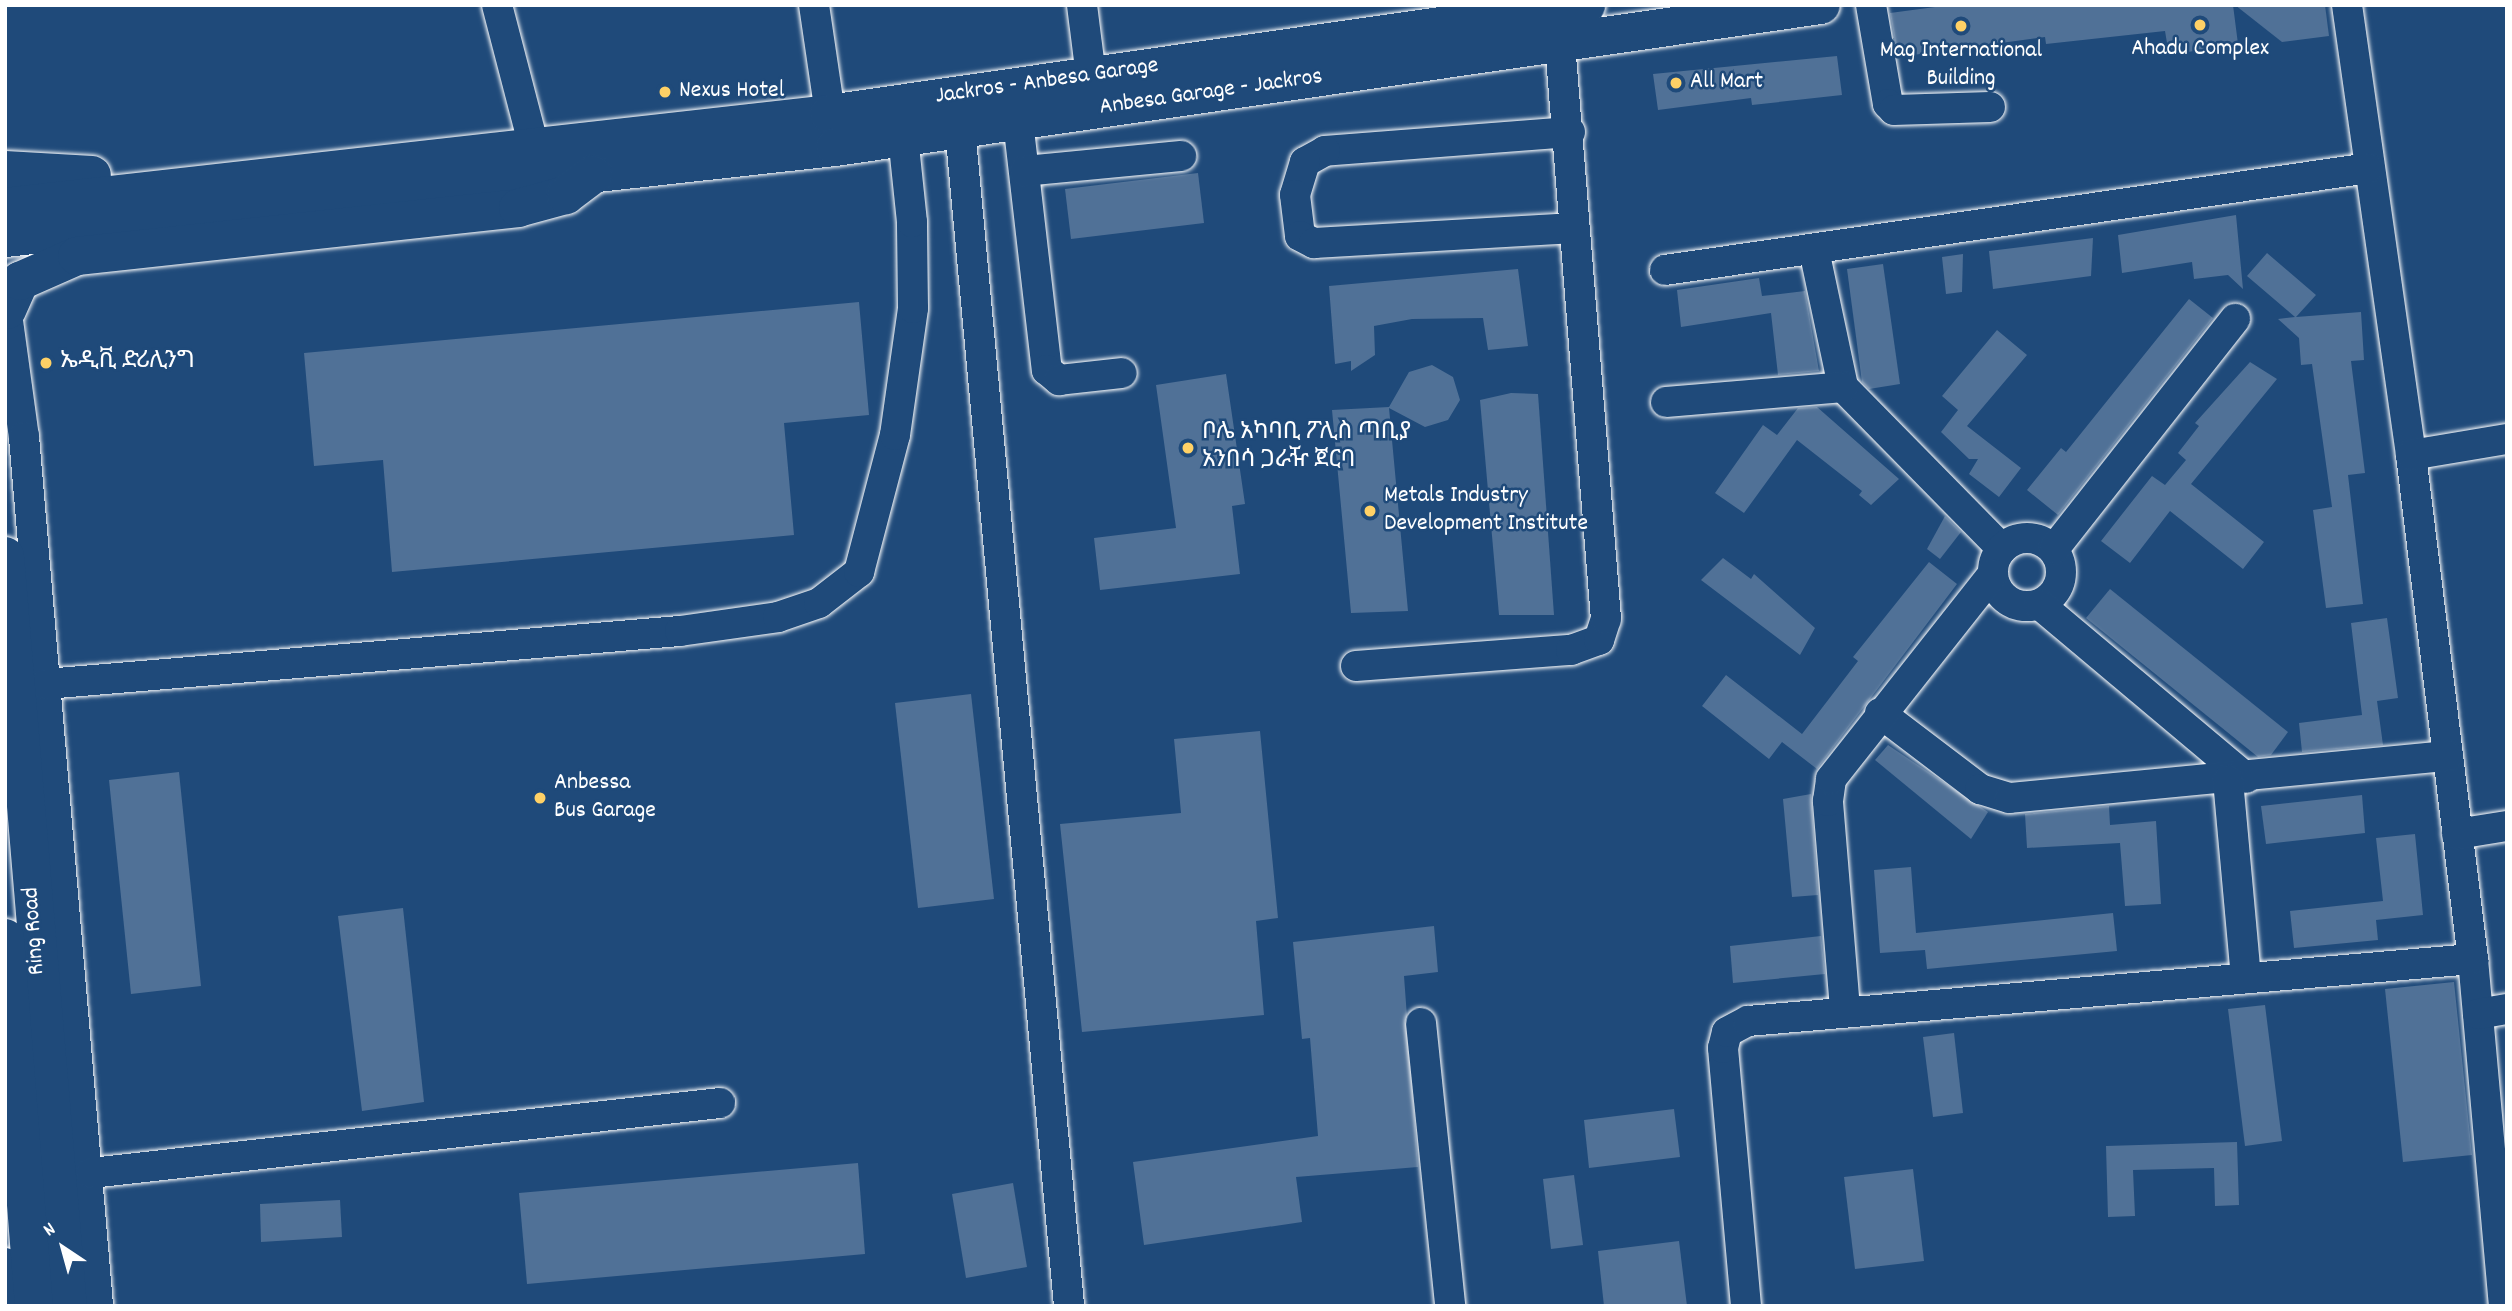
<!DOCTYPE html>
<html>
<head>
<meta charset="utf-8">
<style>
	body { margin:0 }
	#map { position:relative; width:2512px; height:1311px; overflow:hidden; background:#1f4a7a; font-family:Dekko,"Noto Sans Ethiopic",sans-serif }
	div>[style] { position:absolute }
	.building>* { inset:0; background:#507197 }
	.roads { filter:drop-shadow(0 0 2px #fff) drop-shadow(0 0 2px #fff) }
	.minor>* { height:30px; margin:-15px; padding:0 15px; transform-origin:15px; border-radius:15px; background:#1f4a7a }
	.minor>.ring { margin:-15px; padding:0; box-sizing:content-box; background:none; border:30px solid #1f4a7a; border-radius:50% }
	.major>* { height:38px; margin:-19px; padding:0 19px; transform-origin:19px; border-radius:19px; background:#1f4a7a }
	.highway>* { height:38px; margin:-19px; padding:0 19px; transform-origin:19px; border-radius:19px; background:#1f4a7a }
	.dots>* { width:19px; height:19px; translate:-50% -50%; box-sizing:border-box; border:4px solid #1f4a7a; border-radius:50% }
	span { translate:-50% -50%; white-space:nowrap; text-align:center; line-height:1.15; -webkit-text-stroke:5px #1f4a7a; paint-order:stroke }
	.poi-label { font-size:24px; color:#fff }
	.left { translate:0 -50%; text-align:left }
	.street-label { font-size:24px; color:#fff }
	.frame { position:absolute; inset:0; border:7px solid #fff; pointer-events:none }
	.north { position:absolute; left:28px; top:1213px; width:70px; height:70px; -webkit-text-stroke:5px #1f4a7a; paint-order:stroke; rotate:324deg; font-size:19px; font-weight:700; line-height:28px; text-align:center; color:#fff }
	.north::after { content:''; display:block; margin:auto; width:24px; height:32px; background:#fff; clip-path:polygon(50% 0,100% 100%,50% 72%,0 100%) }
</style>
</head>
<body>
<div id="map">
	<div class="building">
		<div style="clip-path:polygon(1950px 5px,2233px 5px,2238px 44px,2169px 55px,2165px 31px,2046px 44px,2045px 37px,1898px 57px,1890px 13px)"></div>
		<div style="clip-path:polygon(2235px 5px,2325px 5px,2329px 36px,2282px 42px)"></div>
		<div style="clip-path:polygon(1837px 56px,1842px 95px,1752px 105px,1751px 98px,1658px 110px,1653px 74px)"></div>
		<div style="clip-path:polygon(1198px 173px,1204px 223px,1071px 239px,1065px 189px)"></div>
		<div style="clip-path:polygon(2236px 215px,2243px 289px,2228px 275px,2194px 279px,2192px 262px,2122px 273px,2118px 235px)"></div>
		<div style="clip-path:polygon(2093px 238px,2091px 276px,1993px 289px,1989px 251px)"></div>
		<div style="clip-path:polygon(2267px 253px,2316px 295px,2296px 317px,2361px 312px,2364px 360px,2351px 361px,2365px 473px,2348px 475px,2363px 604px,2326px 608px,2313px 510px,2332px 507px,2312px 364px,2301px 365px,2299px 338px,2278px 319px,2295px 317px,2247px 276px)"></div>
		<div style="clip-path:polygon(1963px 254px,1962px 292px,1946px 294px,1942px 257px)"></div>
		<div style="clip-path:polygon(1883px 264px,1900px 384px,1869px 389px,1862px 382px,1847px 269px)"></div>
		<div style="clip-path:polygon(1518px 269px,1528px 346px,1488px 350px,1483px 318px,1412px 319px,1374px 326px,1375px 355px,1351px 371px,1351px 361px,1335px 364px,1329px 286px)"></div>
		<div style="clip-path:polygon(1759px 278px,1762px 296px,1805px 291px,1819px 371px,1778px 375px,1771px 313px,1681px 327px,1677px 290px)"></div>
		<div style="clip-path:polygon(2189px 299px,2213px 318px,2058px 515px,2027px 490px,2061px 448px,2066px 452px)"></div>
		<div style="clip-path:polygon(859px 302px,869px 415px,784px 423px,794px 535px,392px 572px,383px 460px,314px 466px,304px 353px)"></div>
		<div style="clip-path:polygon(1997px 330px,2027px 355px,1967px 426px,2021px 468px,1999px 497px,1969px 474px,1978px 459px,1969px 459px,1941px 432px,1958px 410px,1942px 396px)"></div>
		<div style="clip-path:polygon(2250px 362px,2277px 379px,2191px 484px,2264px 542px,2243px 569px,2170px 511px,2130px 563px,2101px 541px,2152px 476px,2165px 485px,2186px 460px,2178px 453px,2199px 426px,2195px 423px)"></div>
		<div style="clip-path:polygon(1432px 365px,1453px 377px,1460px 400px,1448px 420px,1425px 427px,1389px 408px,1408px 611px,1351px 613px,1332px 410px,1389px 407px,1409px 372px)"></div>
		<div style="clip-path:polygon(1226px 374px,1245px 504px,1232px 506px,1240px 574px,1100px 590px,1094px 538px,1176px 528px,1156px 385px)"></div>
		<div style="clip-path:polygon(1511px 393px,1538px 394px,1554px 615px,1499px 615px,1480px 400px)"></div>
		<div style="clip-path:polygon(1817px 407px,1899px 479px,1871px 505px,1859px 495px,1862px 491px,1797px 440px,1744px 513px,1715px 493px,1763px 425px,1777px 435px,1798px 408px)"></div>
		<div style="clip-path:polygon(1945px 516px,1961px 532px,1940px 559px,1927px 549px)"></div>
		<div style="clip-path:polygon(1723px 558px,1751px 579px,1754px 574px,1815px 628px,1800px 655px,1701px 580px)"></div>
		<div style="clip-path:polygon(1929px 562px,1957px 584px,1817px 769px,1782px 742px,1769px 759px,1702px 706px,1726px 675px,1802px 734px,1858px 661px,1853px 657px)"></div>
		<div style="clip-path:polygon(2110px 589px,2288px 732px,2271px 755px,2258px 757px,2086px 618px)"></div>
		<div style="clip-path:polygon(2387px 618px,2398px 698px,2377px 701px,2383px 745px,2302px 752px,2299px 723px,2362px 715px,2351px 623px)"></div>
		<div style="clip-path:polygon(971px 694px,994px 899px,918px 908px,895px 703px)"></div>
		<div style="clip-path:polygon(1260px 731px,1278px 918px,1256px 921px,1264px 1015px,1082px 1032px,1060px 824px,1181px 813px,1174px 739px)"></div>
		<div style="clip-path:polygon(1888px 745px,1988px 812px,1971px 839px,1875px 760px)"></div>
		<div style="clip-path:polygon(179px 772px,201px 986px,131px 994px,109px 780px)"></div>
		<div style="clip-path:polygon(1811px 794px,1818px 895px,1792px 897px,1783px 799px)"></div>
		<div style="clip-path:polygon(2362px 795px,2365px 833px,2266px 844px,2261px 806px)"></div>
		<div style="clip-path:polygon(2109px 806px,2110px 825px,2156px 821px,2161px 904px,2125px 906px,2120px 843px,2027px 848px,2025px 814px)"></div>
		<div style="clip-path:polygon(2415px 834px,2423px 915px,2376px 920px,2378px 940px,2294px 948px,2290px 911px,2383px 901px,2376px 838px)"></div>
		<div style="clip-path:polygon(1911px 867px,1916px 933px,2113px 913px,2117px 951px,1927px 969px,1925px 950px,1880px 953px,1874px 870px)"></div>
		<div style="clip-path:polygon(403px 908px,424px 1102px,362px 1111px,338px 916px)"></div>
		<div style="clip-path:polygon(1434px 926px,1438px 972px,1404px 976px,1418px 1167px,1296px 1177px,1302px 1222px,1144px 1245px,1133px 1162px,1318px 1136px,1310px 1038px,1302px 1039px,1293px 942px)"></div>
		<div style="clip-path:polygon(1821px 936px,1825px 974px,1733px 983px,1730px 946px)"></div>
		<div style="clip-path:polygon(2454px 982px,2472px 1155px,2403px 1162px,2385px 989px)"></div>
		<div style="clip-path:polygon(2265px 1005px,2282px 1141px,2245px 1146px,2228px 1009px)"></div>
		<div style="clip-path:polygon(1954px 1033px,1963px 1113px,1933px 1117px,1923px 1037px)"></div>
		<div style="clip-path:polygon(1674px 1109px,1680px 1157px,1589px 1168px,1584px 1120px)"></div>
		<div style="clip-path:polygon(2237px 1142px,2239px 1205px,2215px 1206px,2214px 1168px,2133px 1170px,2135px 1216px,2108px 1217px,2106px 1146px)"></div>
		<div style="clip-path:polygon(858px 1163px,865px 1254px,527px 1284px,519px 1193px)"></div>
		<div style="clip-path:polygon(1913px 1169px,1924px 1261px,1855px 1269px,1844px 1177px)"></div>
		<div style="clip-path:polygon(1574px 1175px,1583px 1245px,1551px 1249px,1543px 1179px)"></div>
		<div style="clip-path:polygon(1013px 1183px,1027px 1267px,966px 1278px,952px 1194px)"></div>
		<div style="clip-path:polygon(340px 1200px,342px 1237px,261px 1242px,260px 1204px)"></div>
		<div style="clip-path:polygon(1679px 1241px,1687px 1306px,1604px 1306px,1598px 1251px)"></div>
	</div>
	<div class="roads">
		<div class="minor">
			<div style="left:497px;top:5px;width:147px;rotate:75.4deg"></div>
			<div style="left:814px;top:5px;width:129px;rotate:81.6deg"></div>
			<div style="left:1082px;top:5px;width:72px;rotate:82.8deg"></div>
			<div style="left:1871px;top:5px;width:100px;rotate:80.3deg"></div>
			<div style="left:1888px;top:104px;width:8px;rotate:45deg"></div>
			<div style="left:1894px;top:110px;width:96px;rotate:-1.8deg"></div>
			<div style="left:2347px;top:5px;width:455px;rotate:81.9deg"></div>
			<div style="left:2411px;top:455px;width:508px;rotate:82.99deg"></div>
			<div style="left:2473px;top:959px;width:348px;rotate:84.9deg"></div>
			<div style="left:1018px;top:121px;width:251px;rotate:83.4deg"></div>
			<div style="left:1047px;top:370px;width:16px;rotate:40deg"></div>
			<div style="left:1059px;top:380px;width:63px;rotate:-6.3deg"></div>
			<div style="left:960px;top:128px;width:1183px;rotate:84.71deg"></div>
			<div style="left:1570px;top:132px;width:246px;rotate:175.6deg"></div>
			<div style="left:1325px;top:151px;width:23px;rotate:151deg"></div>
			<div style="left:1305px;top:162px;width:34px;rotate:107deg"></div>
			<div style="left:1295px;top:195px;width:41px;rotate:83deg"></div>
			<div style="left:1300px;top:236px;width:16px;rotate:27deg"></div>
			<div style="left:1314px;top:243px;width:261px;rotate:-3.3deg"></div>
			<div style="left:1025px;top:171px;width:157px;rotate:-5.5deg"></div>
			<div style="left:1814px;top:250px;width:140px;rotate:78deg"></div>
			<div style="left:1843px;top:387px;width:227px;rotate:45.5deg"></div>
			<div style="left:1665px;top:270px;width:711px;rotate:-8.24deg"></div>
			<div style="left:5px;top:299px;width:139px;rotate:82.2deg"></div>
			<div style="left:24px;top:437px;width:872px;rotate:85.13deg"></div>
			<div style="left:1666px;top:402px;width:178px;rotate:-4.8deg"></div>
			<div style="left:2411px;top:455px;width:97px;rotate:-9.5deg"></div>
			<div class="ring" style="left:1993px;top:538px;width:38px;height:38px"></div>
			<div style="left:2054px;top:549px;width:293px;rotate:-51.8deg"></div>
			<div style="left:2040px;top:605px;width:269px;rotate:40deg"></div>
			<div style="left:1356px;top:666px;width:216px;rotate:-4.3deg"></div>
			<div style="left:1571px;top:650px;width:30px;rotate:-20deg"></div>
			<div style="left:1599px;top:640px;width:22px;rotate:-72deg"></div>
			<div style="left:1606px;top:619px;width:578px;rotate:-94.57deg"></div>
			<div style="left:46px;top:684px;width:636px;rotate:-4.78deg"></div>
			<div style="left:680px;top:631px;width:99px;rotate:-8.1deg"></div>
			<div style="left:778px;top:617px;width:43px;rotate:-18.9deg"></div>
			<div style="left:819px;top:603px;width:51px;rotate:-37.8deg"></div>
			<div style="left:859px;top:572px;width:142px;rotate:-75.3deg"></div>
			<div style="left:895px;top:435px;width:128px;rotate:-81.9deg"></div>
			<div style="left:913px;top:308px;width:86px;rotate:-90.7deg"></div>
			<div style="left:912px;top:222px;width:86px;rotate:-96deg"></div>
			<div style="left:1880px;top:713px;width:126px;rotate:37.2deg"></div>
			<div style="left:1980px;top:789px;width:31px;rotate:17deg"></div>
			<div style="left:2010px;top:798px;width:440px;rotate:-5.5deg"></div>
			<div style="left:2228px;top:780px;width:199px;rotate:84.8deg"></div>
			<div style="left:2457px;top:834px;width:51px;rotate:-9.1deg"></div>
			<div style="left:1845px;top:1009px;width:209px;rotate:-94.7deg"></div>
			<div style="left:1828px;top:801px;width:22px;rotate:-82deg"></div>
			<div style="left:1831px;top:779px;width:261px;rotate:-51.7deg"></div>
			<div style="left:2478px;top:1014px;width:29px;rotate:-10deg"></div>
			<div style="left:1421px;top:1023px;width:284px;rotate:84.1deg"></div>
			<div style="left:91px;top:1173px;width:633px;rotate:-6.35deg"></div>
			<div style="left:5px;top:1263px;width:43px;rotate:86deg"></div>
			<div style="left:1746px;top:1306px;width:259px;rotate:-95.1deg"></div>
			<div style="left:1723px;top:1048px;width:16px;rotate:-76deg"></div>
			<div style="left:1727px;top:1032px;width:24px;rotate:-28deg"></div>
			<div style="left:1748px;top:1021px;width:728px;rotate:-4.89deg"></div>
		</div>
		<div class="major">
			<div style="left:5px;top:170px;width:87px;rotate:3.3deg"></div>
			<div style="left:5px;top:207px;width:829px;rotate:-6.44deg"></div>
			<div style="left:829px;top:114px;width:765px;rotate:-8.19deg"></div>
			<div style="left:5px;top:238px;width:835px;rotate:-6.26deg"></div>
			<div style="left:835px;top:147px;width:996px;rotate:-8.2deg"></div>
			<div style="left:7px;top:310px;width:32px;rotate:-66deg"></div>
			<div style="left:20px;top:281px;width:62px;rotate:-23.7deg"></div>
			<div style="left:77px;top:256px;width:444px;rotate:-6.2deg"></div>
			<div style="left:518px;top:208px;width:50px;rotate:-15.2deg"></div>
			<div style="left:566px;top:195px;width:34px;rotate:-37deg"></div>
		</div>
		<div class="highway">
			<div style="left:5px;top:556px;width:753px;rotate:85.2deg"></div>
			<div style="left:5px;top:938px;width:369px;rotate:85.5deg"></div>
		</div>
	</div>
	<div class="dots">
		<div style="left:2200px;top:25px;background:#ffd166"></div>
		<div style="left:1961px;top:26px;background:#ffd166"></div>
		<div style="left:1676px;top:83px;background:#ffd166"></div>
		<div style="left:665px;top:92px;background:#ffd166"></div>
		<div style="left:46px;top:363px;background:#ffd166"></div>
		<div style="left:1188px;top:448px;background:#ffd166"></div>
		<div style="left:1370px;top:511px;background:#ffd166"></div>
		<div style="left:540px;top:798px;background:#ffd166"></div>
	</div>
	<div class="poi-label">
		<span style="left:2200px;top:50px">Ahadu Complex</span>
		<span style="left:1961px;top:66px">Mag International<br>Building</span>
		<span class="left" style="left:1690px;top:83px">All Mart</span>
		<span class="left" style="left:679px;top:92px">Nexus Hotel</span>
		<span class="left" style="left:60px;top:363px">ኤዲቪ ድሪሊንግ</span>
		<span class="left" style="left:1202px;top:448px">ቦሌ አካባቢ ፖሊስ ጣቢያ<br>አንበሳ ጋራዥ ጀርባ</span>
		<span class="left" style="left:1384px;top:511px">Metals Industry<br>Development Institute</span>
		<span class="left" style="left:554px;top:798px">Anbessa<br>Bus Garage</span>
	</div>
	<div class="street-label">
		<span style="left:1047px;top:82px;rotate:-8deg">Jackros - Anbesa Garage</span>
		<span style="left:1211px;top:93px;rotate:-8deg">Anbesa Garage - Jackros</span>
		<span style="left:35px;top:931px;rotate:-94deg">Ring Road</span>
	</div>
	<div class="frame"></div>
	<div class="north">N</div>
</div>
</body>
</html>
